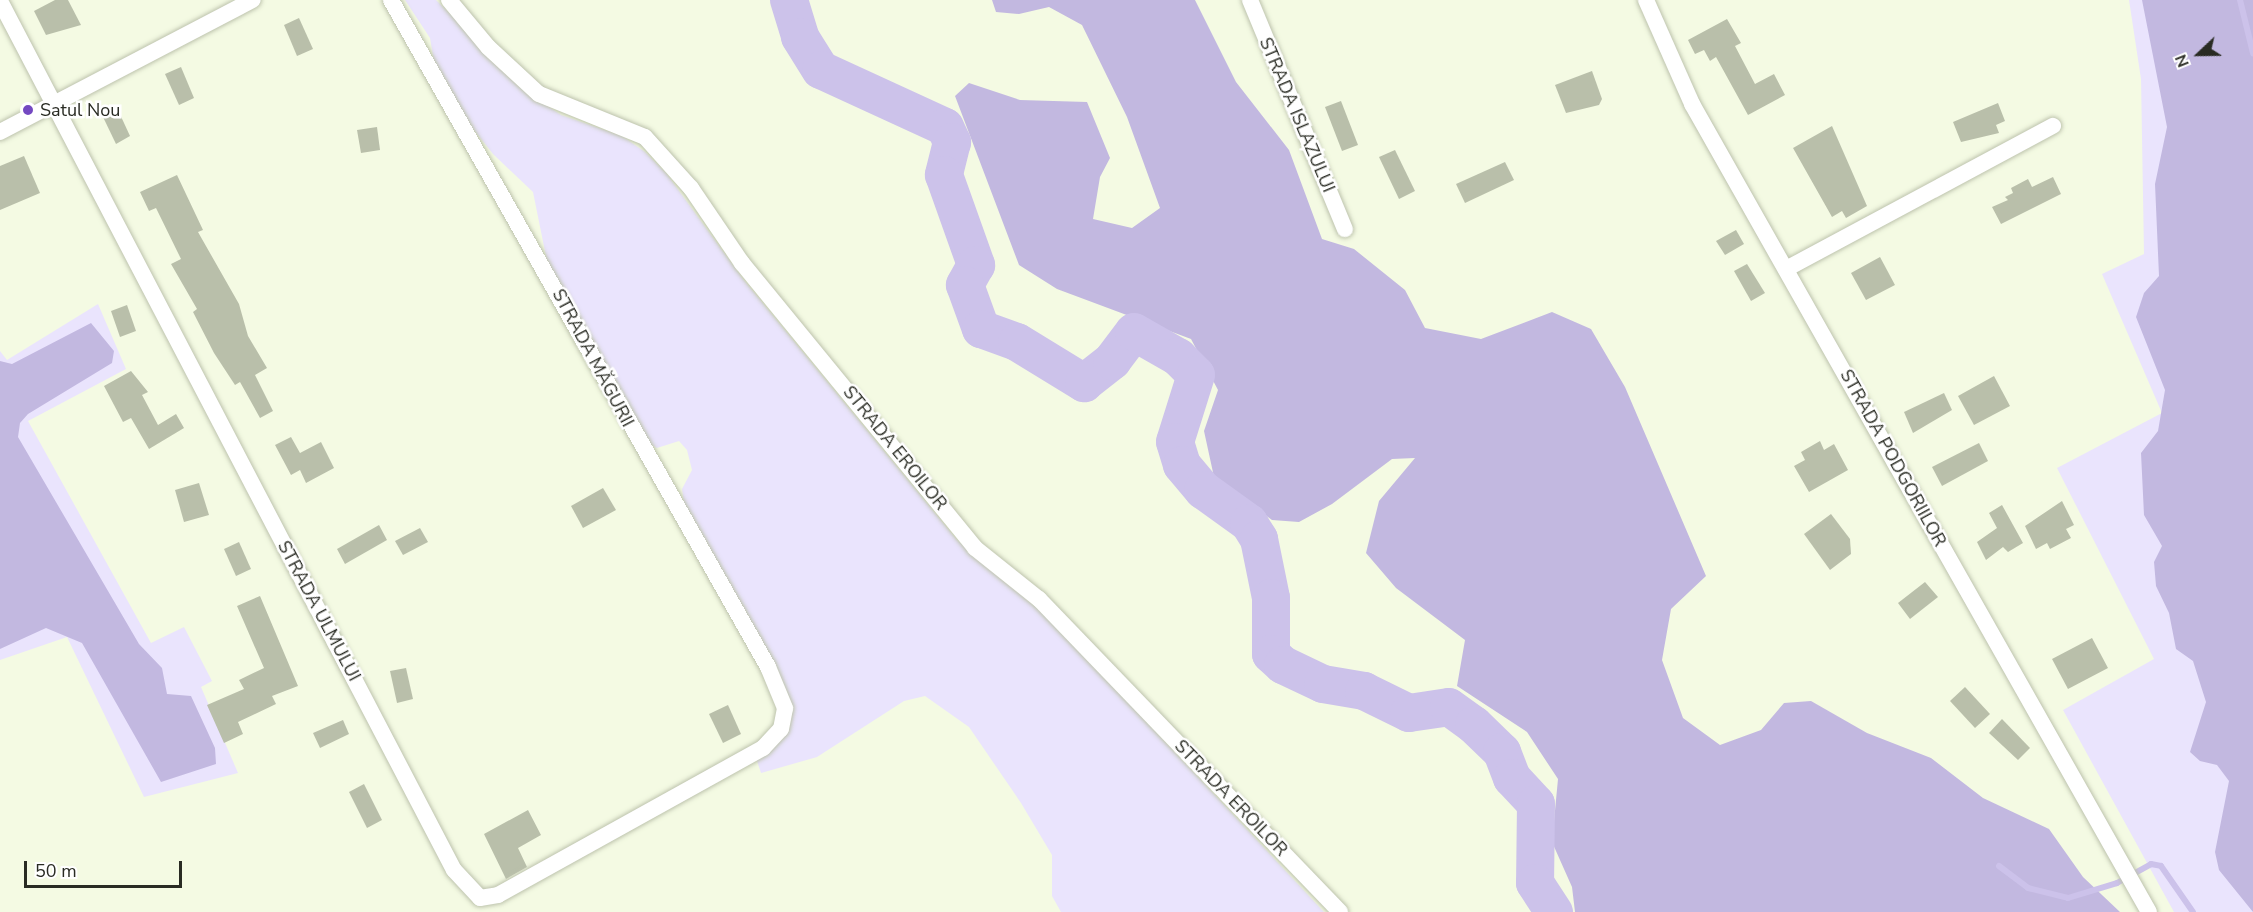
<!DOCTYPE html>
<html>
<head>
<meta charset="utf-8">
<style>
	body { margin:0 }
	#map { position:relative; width:2253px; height:912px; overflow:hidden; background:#f4fae3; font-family:"Nunito Sans",sans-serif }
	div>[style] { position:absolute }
	.green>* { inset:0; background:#eae4fd }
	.forest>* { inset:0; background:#c2b8e0 }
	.stream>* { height:6px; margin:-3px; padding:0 3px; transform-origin:3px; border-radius:3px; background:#ccc2ea }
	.river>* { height:38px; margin:-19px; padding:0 19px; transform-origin:19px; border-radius:19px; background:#ccc2ea }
	.building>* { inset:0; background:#b9bfaa }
	.roads { filter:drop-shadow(0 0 2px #bdc3ad) drop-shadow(0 0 2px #bdc3ad) }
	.minor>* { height:16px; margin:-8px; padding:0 8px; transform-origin:8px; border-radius:8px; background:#fff }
	.dots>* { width:16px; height:16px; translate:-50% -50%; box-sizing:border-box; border:3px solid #fff; border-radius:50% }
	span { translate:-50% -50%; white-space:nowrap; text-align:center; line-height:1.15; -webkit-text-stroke:5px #fff; paint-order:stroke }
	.poi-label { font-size:18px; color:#292b23 }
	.left { translate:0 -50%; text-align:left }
	.street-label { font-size:18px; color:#292b23 }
	.north { position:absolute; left:2169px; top:24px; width:60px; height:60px; -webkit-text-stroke:4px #fff; paint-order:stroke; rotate:248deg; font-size:16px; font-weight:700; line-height:24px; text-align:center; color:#292b23 }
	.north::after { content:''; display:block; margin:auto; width:21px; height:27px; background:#292b23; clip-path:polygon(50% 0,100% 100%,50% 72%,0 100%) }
	.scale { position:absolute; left:24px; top:861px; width:158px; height:27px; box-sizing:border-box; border:3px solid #292b23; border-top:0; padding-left:8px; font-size:18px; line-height:21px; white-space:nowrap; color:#292b23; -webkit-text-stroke:4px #fff; paint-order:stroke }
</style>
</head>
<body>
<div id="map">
	<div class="green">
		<div style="clip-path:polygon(405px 0,436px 0,534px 97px,561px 115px,622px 136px,645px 152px,666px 173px,743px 279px,957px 540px,1054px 623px,1324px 912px,1061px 912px,1052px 896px,1052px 855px,1021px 803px,969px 727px,925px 696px,904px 701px,817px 757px,761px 773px,756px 758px,789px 730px,791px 707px,684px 504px,682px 489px,692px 470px,687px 450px,679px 441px,657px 448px,648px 443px,553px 291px,533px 192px,493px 154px,458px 110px,435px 68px,430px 38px)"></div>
		<div style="clip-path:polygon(2129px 0,2253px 0,2253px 912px,2174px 912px,2063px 710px,2154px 659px,2057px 468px,2162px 413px,2102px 274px,2144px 254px,2141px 79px)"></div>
		<div style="clip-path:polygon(98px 304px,126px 369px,28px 421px,151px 643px,184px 627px,212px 681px,201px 687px,238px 773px,144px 797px,67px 637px,0 660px,0 351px,7px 360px)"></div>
	</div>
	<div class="forest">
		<div style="clip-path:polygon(992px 0,1195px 0,1236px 82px,1289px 150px,1322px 239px,1354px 249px,1405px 290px,1425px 328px,1481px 339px,1552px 312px,1591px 329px,1625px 387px,1706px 576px,1671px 609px,1662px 660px,1683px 718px,1720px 745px,1761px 730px,1784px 703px,1811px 701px,1867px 733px,1931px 758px,1983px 798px,2049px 829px,2083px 877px,2120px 912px,1575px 912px,1572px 887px,1552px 842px,1558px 779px,1527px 732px,1457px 686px,1465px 640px,1396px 588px,1366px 553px,1379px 501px,1415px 458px,1392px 459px,1332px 504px,1299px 522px,1272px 520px,1214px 477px,1204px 431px,1218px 390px,1191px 339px,1057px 289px,1019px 265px,955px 96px,969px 83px,1020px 100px,1087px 102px,1110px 158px,1100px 177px,1093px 219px,1132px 228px,1160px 208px,1127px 117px,1082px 25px,1049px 7px,1019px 14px,996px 12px)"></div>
		<div style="clip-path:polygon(2142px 0,2253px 0,2253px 912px,2219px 870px,2215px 852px,2229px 781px,2217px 765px,2200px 761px,2190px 752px,2206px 702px,2193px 661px,2176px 649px,2169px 613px,2156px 586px,2154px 562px,2162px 546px,2144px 515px,2141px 453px,2158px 431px,2165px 390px,2136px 317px,2144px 293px,2159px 276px,2155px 184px,2167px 127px)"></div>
		<div style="clip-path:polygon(91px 323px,114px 351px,112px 363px,28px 414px,20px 423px,18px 437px,139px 644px,162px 668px,167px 694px,191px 696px,215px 748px,216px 764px,161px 782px,82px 643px,46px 628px,0 649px,0 361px,12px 364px)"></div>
	</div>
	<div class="stream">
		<div style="left:2240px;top:0;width:55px;rotate:76.2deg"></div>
		<div style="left:1999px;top:866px;width:36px;rotate:37deg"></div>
		<div style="left:2028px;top:888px;width:41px;rotate:14deg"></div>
		<div style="left:2068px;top:898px;width:51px;rotate:-17deg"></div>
		<div style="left:2117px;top:883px;width:39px;rotate:-29deg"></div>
		<div style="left:2151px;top:864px;width:10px;rotate:11deg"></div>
		<div style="left:2161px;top:866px;width:56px;rotate:55.2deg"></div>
	</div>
	<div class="river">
		<div style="left:789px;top:0;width:39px;rotate:73deg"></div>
		<div style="left:800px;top:37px;width:39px;rotate:58deg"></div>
		<div style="left:821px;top:70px;width:136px;rotate:24.7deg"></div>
		<div style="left:945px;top:127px;width:17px;rotate:65deg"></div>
		<div style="left:952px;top:142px;width:34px;rotate:104deg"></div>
		<div style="left:944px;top:175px;width:96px;rotate:70.4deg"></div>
		<div style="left:976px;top:265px;width:23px;rotate:119deg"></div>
		<div style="left:965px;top:285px;width:47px;rotate:70deg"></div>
		<div style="left:981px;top:329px;width:38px;rotate:20deg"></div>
		<div style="left:1017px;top:342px;width:79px;rotate:31.5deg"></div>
		<div style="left:1084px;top:383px;width:36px;rotate:-38deg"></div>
		<div style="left:1112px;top:361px;width:36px;rotate:-53deg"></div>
		<div style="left:1134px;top:332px;width:51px;rotate:29.6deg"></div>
		<div style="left:1178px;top:357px;width:25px;rotate:45deg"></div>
		<div style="left:1196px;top:375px;width:70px;rotate:107.4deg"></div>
		<div style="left:1175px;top:442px;width:24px;rotate:73deg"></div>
		<div style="left:1182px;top:465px;width:33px;rotate:50deg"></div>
		<div style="left:1203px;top:490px;width:57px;rotate:35.7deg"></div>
		<div style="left:1249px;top:523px;width:19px;rotate:58deg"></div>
		<div style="left:1259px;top:539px;width:60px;rotate:78.5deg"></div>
		<div style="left:1271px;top:598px;width:56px;rotate:90deg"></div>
		<div style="left:1271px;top:654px;width:16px;rotate:43deg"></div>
		<div style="left:1283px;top:665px;width:44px;rotate:25.4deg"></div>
		<div style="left:1323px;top:684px;width:42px;rotate:9.7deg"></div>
		<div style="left:1364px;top:691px;width:50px;rotate:26.1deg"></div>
		<div style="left:1409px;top:713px;width:40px;rotate:-8.5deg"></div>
		<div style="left:1449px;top:707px;width:31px;rotate:36deg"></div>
		<div style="left:1474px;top:725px;width:39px;rotate:44deg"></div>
		<div style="left:1502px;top:752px;width:28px;rotate:69deg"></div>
		<div style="left:1512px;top:778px;width:35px;rotate:47deg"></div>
		<div style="left:1536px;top:804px;width:79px;rotate:90.7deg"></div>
		<div style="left:1535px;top:883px;width:35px;rotate:57deg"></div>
	</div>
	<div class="building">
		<div style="clip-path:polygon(55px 0,68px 0,81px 25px,46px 35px,34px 11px)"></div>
		<div style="clip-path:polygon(299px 18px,313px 49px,297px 56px,284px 25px)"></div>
		<div style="clip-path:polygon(1727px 19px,1741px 43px,1735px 46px,1755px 84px,1774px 74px,1785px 95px,1748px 115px,1716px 57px,1710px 61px,1704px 50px,1695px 54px,1688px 40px)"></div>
		<div style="clip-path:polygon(181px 67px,194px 98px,179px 105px,165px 74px)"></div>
		<div style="clip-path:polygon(1592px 71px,1602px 99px,1599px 105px,1566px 113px,1555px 85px)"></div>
		<div style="clip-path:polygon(1341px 101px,1358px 145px,1342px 151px,1325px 107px)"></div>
		<div style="clip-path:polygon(1998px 103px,2005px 121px,1996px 125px,1999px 133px,1961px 142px,1953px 122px)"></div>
		<div style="clip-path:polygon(118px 110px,130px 136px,116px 144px,103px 117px)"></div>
		<div style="clip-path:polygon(1832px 126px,1867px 206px,1846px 218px,1842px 211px,1832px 217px,1793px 148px)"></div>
		<div style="clip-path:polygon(377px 127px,380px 150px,361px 153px,357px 130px)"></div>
		<div style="clip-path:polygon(1395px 150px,1415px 191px,1399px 199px,1379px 157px)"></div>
		<div style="clip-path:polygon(24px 156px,40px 193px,0 210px,0 166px)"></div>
		<div style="clip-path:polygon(1505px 162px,1514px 180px,1465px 203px,1456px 184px)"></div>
		<div style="clip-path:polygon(177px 175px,203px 230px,198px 232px,239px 304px,248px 336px,267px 368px,255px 375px,273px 411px,260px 418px,240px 382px,235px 385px,214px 353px,193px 312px,197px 309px,171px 264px,181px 259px,156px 208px,149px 211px,140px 192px)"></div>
		<div style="clip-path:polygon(2053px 177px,2061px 194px,2001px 224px,1992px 207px,2008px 200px,2005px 197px,2013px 193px,2011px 188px,2028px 179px,2032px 187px)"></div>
		<div style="clip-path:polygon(1736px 230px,1744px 244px,1725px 255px,1716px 241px)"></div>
		<div style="clip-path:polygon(1880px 257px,1895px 285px,1866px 300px,1851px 273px)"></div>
		<div style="clip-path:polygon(1747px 264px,1765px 293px,1751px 301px,1734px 271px)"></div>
		<div style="clip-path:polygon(127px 305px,136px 331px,120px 337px,111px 311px)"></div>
		<div style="clip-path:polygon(131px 371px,148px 392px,142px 395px,158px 425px,176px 414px,184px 428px,149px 449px,131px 418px,123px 422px,104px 386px)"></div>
		<div style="clip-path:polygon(1994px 376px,2010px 406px,1974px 425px,1958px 396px)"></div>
		<div style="clip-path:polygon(1944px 393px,1952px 410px,1913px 433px,1904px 412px)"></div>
		<div style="clip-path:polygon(291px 437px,300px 453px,321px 442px,334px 468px,306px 483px,300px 470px,291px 475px,275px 445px)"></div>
		<div style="clip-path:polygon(1820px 441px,1824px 450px,1834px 444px,1848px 470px,1809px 492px,1794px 466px,1805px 460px,1801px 452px)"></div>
		<div style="clip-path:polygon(1979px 443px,1988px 461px,1942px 486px,1932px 467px)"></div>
		<div style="clip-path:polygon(199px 483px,209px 515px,184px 522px,175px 490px)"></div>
		<div style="clip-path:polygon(603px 488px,616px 510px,583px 528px,571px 506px)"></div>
		<div style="clip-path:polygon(2062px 501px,2074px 525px,2066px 529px,2071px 538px,2050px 549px,2047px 543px,2036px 549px,2025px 526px)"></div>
		<div style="clip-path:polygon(2002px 505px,2023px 543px,2008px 552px,2003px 547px,1986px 560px,1977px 542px,1997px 528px,1989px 513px)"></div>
		<div style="clip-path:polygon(1831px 514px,1850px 539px,1851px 554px,1830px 570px,1804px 534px)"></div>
		<div style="clip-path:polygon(379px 525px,387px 540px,345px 564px,337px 549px)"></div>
		<div style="clip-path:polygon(420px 528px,428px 542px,403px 555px,395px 541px)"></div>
		<div style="clip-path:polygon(239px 542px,251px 569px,236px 576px,224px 549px)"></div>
		<div style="clip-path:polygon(1925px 582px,1938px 597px,1910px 619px,1898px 603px)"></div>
		<div style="clip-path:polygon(260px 596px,298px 686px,272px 696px,276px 704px,238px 722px,243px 734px,224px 743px,207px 705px,244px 689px,239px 680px,264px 668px,237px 606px)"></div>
		<div style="clip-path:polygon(2092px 638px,2108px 668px,2068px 689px,2052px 659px)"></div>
		<div style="clip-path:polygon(406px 668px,413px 699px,397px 703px,390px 671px)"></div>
		<div style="clip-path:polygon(1965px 687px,1990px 714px,1975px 728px,1950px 701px)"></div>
		<div style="clip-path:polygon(728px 705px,741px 734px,723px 743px,709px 714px)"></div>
		<div style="clip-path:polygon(2002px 719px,2030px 748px,2018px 760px,1989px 733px)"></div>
		<div style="clip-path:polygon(343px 720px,349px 734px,320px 748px,313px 733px)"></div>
		<div style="clip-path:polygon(364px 784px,382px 820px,367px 828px,349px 792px)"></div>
		<div style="clip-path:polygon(528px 810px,541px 835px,518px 848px,527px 867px,506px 879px,484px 834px)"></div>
	</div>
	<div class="roads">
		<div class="minor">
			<div style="left:449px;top:0;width:61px;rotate:50.3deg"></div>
			<div style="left:488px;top:47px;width:69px;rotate:42.7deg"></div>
			<div style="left:539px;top:94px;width:114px;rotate:22.1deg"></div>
			<div style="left:645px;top:137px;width:69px;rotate:48deg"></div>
			<div style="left:691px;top:188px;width:91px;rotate:55.8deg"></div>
			<div style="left:742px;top:263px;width:368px;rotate:50.7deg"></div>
			<div style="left:975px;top:548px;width:82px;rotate:38.6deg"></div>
			<div style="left:1039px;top:599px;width:434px;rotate:46.1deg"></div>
			<div style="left:1250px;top:0;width:248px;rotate:67.5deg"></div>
			<div style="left:1646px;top:0;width:114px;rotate:66.1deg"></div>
			<div style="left:1692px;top:104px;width:928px;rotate:60.51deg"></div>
			<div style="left:0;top:1px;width:980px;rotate:62.42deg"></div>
			<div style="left:454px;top:870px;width:38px;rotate:47deg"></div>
			<div style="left:480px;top:898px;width:18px;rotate:-9deg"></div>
			<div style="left:498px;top:895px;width:303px;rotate:-29deg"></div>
			<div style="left:763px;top:748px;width:26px;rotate:-47deg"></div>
			<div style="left:781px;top:729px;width:21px;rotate:-79deg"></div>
			<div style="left:785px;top:708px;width:44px;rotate:-112.5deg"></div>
			<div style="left:768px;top:667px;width:766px;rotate:-119.48deg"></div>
			<div style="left:0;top:132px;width:285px;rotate:-27.6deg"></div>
			<div style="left:1786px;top:269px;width:303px;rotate:-28.2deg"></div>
		</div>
	</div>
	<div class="dots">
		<div style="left:28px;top:110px;background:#7449c1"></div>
	</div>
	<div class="poi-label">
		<span class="left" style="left:40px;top:110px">Satul Nou</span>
	</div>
	<div class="street-label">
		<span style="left:1297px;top:115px;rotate:67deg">STRADA ISLAZULUI</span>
		<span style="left:593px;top:358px;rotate:62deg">STRADA MĂGURII</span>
		<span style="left:895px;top:448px;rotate:51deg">STRADA EROILOR</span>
		<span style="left:1893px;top:458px;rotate:61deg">STRADA PODGORIILOR</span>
		<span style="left:319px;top:611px;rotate:62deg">STRADA ULMULUI</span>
		<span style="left:1231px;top:798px;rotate:46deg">STRADA EROILOR</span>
	</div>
	<div class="north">N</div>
	<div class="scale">50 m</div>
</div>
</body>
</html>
